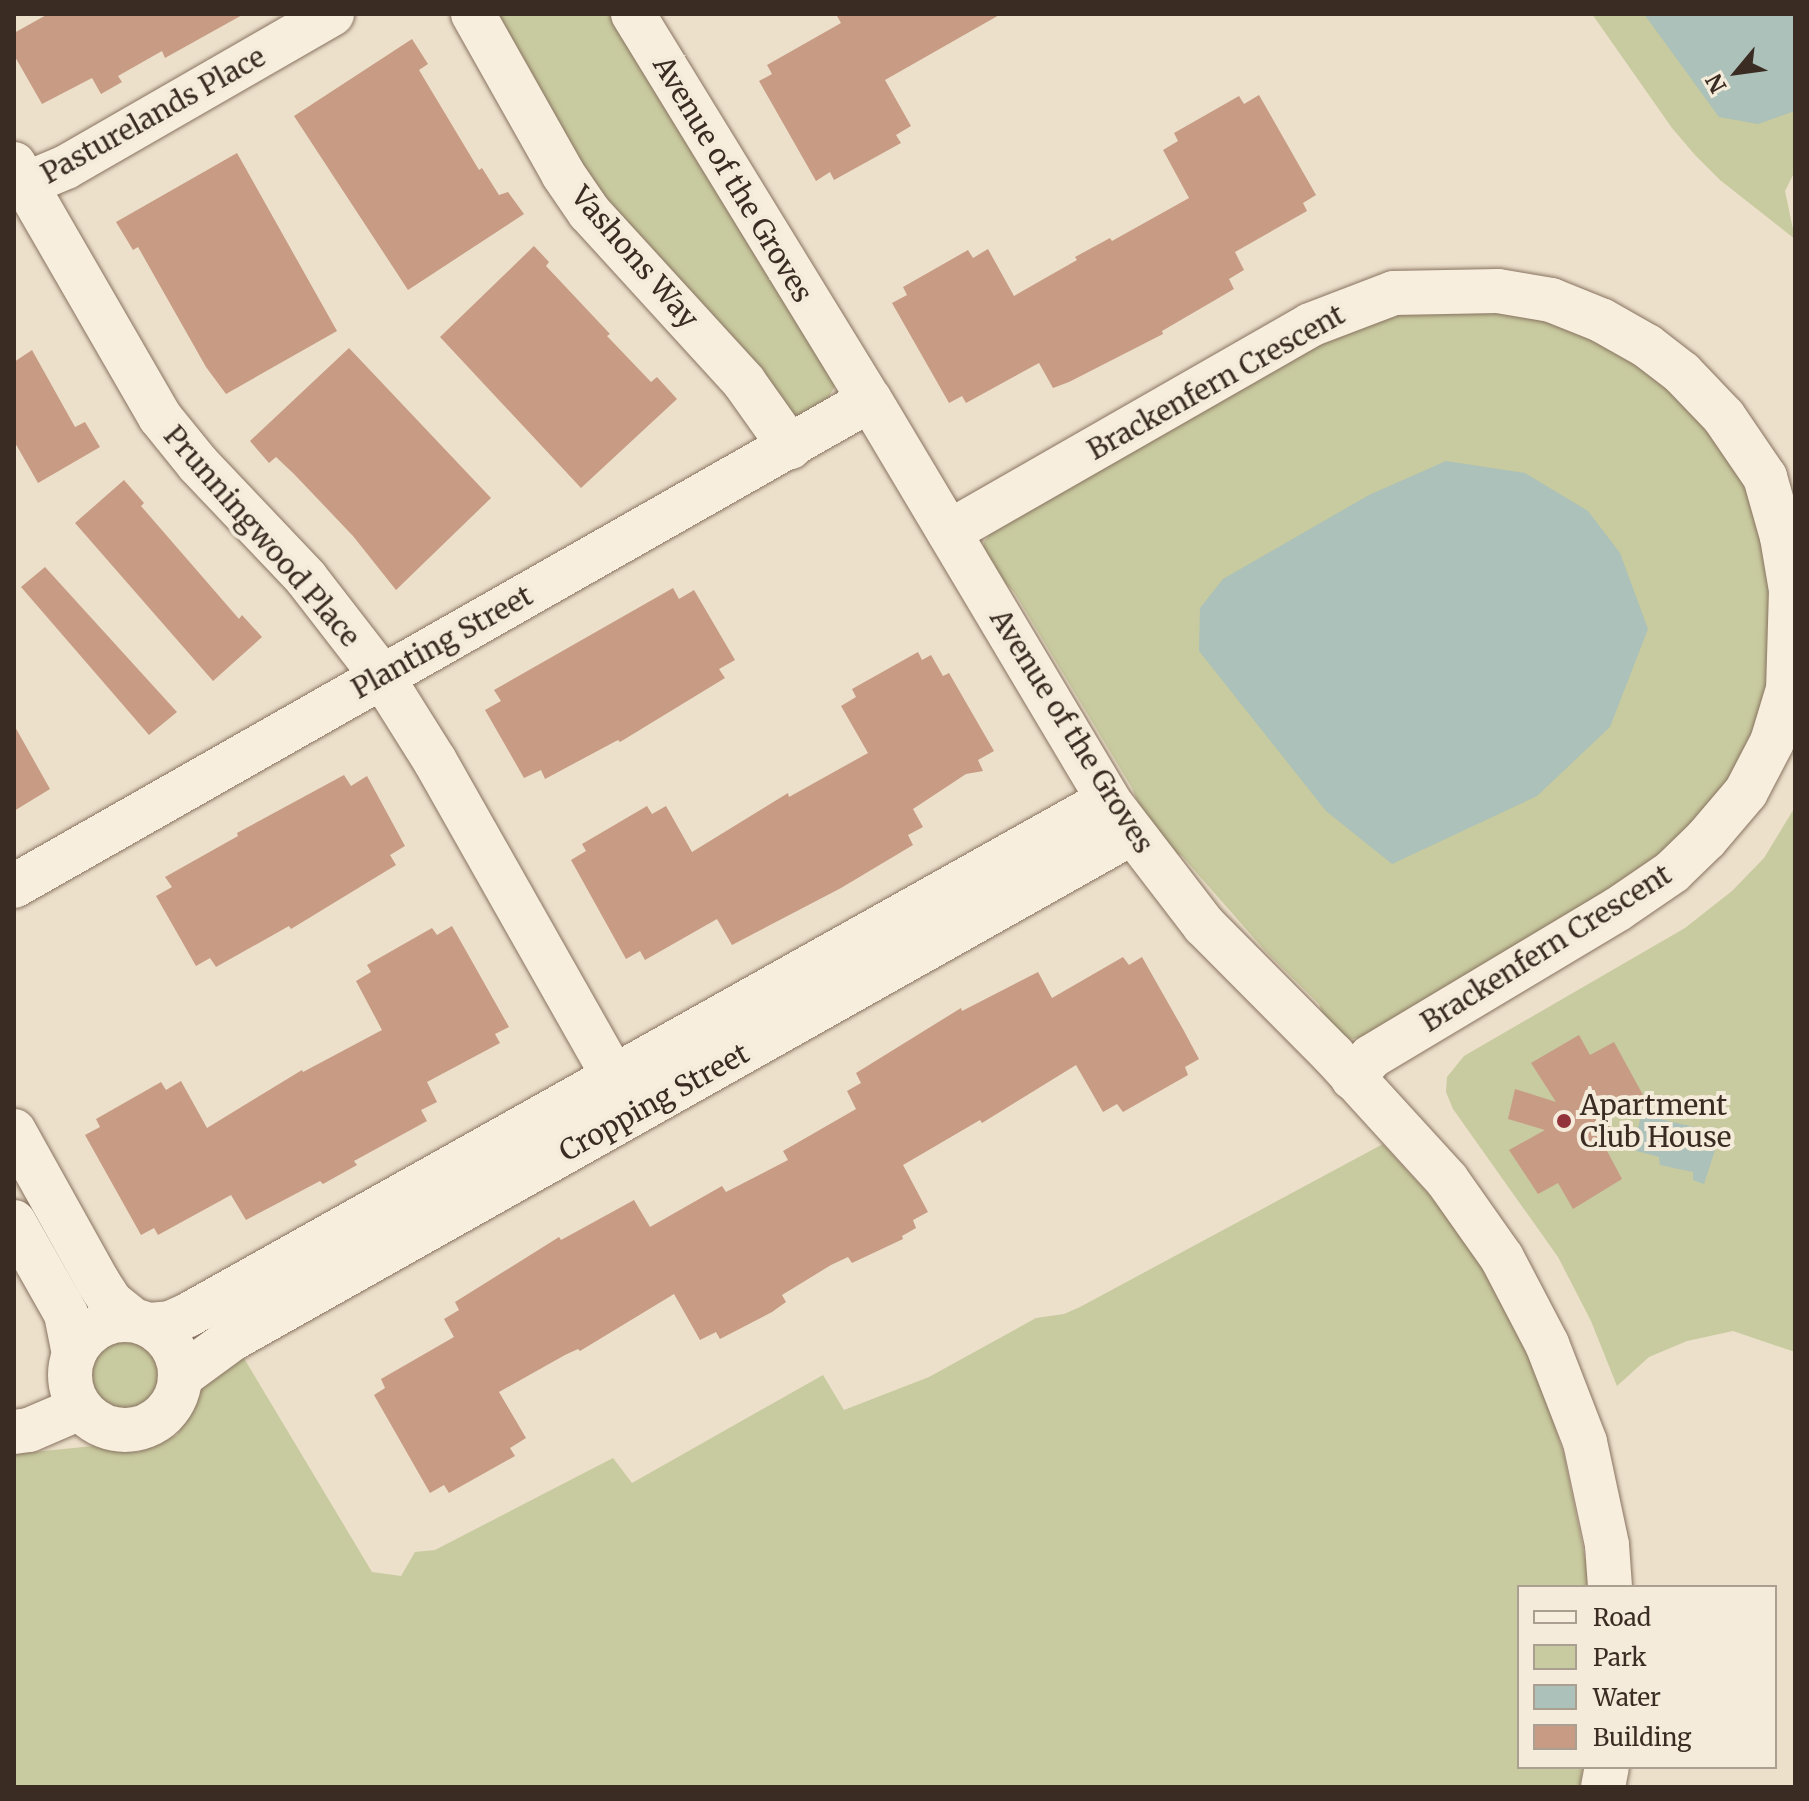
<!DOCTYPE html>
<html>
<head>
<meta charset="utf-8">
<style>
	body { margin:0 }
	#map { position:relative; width:1809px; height:1801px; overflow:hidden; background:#ece0cb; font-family:Merriweather,serif }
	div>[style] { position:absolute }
	.green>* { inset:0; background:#c8ca9f }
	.round { border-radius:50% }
	.water>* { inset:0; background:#abc1b9 }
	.building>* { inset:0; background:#c79b84 }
	.roads { filter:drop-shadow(0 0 2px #887360) drop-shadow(0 0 2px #887360) }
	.minor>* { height:44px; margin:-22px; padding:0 22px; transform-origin:22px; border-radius:22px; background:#f7eede }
	.minor>.ring { margin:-22px; padding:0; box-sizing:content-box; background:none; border:44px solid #f7eede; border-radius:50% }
	.dots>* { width:22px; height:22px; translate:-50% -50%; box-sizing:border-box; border:4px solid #f4ebda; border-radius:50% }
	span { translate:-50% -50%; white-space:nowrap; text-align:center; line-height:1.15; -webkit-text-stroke:8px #f4ebda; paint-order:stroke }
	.street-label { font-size:28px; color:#3a2c22 }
	.poi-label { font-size:28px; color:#3a2c22 }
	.left { translate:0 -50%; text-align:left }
	.frame { position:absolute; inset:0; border:16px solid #3a2c22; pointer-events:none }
	.legend { position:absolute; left:1517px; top:1585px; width:260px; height:184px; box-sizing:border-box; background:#f4ebda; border:2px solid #aa9f90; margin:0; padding:10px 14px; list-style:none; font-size:24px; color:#3a2c22 }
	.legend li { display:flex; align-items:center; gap:16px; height:40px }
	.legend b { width:40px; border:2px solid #aa9f90 }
	.north { position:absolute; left:1697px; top:32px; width:80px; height:80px; -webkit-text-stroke:6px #f4ebda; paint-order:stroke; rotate:241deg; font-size:22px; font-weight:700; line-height:32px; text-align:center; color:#3a2c22 }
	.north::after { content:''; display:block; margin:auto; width:28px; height:36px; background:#3a2c22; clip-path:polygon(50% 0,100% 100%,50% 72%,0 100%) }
</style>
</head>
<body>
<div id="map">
	<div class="green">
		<div style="clip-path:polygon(480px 14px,615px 14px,836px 384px,821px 411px,790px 418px,618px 233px)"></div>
		<div style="clip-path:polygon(1592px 14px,1795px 14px,1795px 171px,1785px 191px,1795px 239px,1720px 180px,1695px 155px,1672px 128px)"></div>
		<div style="clip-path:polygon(1509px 308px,1585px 331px,1675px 389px,1745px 479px,1772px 567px,1771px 681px,1742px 763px,1677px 849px,1371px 1035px,1348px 1040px,1328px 1030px,1319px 1004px,1267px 953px,1182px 856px,1162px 847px,1150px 831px,1132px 788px,1014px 592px,996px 574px,983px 553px,984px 542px,995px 526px,1315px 342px,1380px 315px)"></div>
		<div style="clip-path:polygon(1795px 807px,1795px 1352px,1733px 1331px,1687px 1341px,1649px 1357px,1617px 1386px,1591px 1321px,1558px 1257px,1453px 1109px,1446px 1092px,1447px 1077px,1464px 1056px,1685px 928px,1732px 891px,1764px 858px)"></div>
		<div style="clip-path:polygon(1383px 1144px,1448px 1215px,1499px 1293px,1537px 1372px,1564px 1455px,1591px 1587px,1519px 1587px,1519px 1767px,1583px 1767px,1580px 1787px,14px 1787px,14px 1454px,93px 1446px,138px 1452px,177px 1435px,207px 1379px,242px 1355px,372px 1572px,401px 1576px,415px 1552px,435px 1550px,613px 1458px,632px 1483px,823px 1375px,844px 1410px,929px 1377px,1036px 1318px,1064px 1314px,1080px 1307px)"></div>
		<div class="round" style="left:84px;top:1339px;width:86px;height:86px"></div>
	</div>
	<div class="water">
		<div style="clip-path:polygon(1644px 14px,1795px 14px,1795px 111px,1758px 124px,1719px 117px)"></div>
		<div style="clip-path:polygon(1446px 461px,1525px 473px,1588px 511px,1620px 553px,1648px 629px,1610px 727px,1537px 796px,1392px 864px,1326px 811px,1199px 651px,1200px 608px,1223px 579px,1369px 495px)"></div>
		<div style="clip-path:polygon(1643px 1107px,1656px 1109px,1655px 1118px,1699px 1128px,1697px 1142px,1717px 1144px,1704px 1184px,1693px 1180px,1693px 1172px,1660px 1165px,1659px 1157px,1633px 1150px)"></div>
	</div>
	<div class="building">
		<div style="clip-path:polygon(48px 14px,244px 14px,165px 58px,162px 51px,118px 76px,122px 82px,101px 94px,92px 78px,42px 104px,14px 55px,14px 33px)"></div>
		<div style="clip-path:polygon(836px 14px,1001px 14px,885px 80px,911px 126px,896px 135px,901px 143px,834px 180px,830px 172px,816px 181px,759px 81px,772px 74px,767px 65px,841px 23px)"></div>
		<div style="clip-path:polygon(412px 39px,428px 64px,419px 70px,479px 170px,482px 168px,499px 195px,508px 192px,524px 214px,408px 290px,294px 116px)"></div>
		<div style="clip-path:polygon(1259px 95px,1316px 195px,1303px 203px,1307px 211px,1235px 252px,1244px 270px,1229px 279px,1234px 289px,1162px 331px,1163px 334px,1069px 382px,1053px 388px,1039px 363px,966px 403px,962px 396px,949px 403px,892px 303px,907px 295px,903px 287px,968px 250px,973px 258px,988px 249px,1014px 296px,1077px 260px,1075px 257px,1110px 238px,1112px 241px,1189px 198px,1163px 150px,1178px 141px,1174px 133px,1239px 96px,1244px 104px)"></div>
		<div style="clip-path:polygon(237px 153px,337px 331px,226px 394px,206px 367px,138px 247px,133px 250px,116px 222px)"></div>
		<div style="clip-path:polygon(534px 246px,549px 262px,546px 266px,610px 334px,607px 336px,651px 382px,657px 377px,677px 399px,581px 488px,440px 337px)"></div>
		<div style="clip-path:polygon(349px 348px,491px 498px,396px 590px,353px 536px,294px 474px,276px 457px,269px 463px,250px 441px)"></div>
		<div style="clip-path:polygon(32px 350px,75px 427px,85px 422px,100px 447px,38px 483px,14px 441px,14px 362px)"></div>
		<div style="clip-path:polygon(124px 480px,144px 503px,141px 506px,239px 619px,242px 615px,262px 637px,213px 681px,75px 523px)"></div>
		<div style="clip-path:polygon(45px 567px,177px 712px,149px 735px,21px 587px)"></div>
		<div style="clip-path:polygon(673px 588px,679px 599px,694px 590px,735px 660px,719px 669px,725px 678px,620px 742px,618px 740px,545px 779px,541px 770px,524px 778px,485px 710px,501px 701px,494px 690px)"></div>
		<div style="clip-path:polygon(918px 652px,922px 660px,931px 655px,943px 676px,949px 673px,994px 751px,978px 760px,983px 771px,966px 774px,913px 809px,923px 827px,908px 835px,913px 845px,841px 888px,732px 945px,717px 919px,645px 960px,640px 951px,626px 959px,571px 860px,586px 851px,582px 844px,647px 806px,652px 814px,666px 806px,692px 852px,788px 793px,789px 797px,868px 753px,841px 706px,856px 697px,852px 689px)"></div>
		<div style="clip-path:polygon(14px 725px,50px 789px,14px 811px)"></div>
		<div style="clip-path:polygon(344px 775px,351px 786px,367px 776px,405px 846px,390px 855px,396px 865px,291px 929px,289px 926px,216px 967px,210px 958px,196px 966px,156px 896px,172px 887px,165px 877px,238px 836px,237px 833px)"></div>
		<div style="clip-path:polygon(452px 926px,509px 1027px,495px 1034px,500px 1043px,427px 1082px,437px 1102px,421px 1110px,427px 1121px,354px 1161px,357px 1165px,323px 1184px,320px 1181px,246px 1220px,231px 1195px,158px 1235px,154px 1228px,141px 1235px,85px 1135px,100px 1127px,96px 1119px,161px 1082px,166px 1090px,181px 1081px,207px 1128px,302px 1070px,303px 1072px,382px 1030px,356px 981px,371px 972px,367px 965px,432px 928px,437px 935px)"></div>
		<div style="clip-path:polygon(1123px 957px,1129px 965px,1142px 957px,1184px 1031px,1199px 1059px,1185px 1067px,1188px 1075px,1123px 1112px,1117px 1104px,1103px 1112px,1076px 1065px,982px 1123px,980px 1120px,903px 1165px,928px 1212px,913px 1220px,916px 1228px,902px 1236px,903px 1239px,852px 1263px,848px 1257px,831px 1265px,782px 1295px,786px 1302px,772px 1312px,720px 1339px,716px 1332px,700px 1340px,674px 1294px,580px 1351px,578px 1349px,565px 1355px,499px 1392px,526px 1438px,510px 1448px,515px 1456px,449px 1493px,444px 1485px,430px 1493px,374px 1395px,385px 1388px,381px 1379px,454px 1337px,444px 1319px,459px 1310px,455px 1302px,559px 1237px,561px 1240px,634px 1200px,650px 1227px,722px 1186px,726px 1192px,788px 1160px,783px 1151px,856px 1109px,847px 1091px,861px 1083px,856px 1073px,961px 1008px,962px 1011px,1038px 972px,1052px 998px)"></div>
		<div style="clip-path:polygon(1579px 1035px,1590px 1055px,1614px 1042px,1643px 1095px,1611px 1116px,1606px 1149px,1622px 1179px,1573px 1209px,1558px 1183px,1538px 1194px,1509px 1150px,1545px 1130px,1508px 1119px,1515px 1089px,1556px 1102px,1531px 1063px)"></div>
	</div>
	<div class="roads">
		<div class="minor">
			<div style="left:473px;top:14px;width:184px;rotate:60.6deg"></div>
			<div style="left:563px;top:174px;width:46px;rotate:55.6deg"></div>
			<div style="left:589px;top:212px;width:230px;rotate:47.6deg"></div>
			<div style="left:744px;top:382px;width:80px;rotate:54.7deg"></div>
			<div style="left:633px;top:14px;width:453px;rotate:58.5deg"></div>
			<div style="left:870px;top:400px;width:465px;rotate:59.2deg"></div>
			<div style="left:1108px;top:800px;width:158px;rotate:52.5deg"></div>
			<div style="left:1204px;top:925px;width:183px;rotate:45.2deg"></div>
			<div style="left:1333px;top:1055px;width:169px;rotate:47.6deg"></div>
			<div style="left:1447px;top:1180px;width:95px;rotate:54.8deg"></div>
			<div style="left:1502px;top:1258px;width:97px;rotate:62.4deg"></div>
			<div style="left:1547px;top:1344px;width:105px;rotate:68.8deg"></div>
			<div style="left:1585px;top:1442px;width:105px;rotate:77.9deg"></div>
			<div style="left:1607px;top:1545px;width:42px;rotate:85.9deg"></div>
			<div style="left:14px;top:164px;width:292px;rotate:60deg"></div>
			<div style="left:160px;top:417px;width:60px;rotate:51deg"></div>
			<div style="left:198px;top:464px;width:157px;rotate:46.5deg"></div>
			<div style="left:306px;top:578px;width:123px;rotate:52.3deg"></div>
			<div style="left:381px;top:675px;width:102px;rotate:57.9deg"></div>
			<div style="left:435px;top:761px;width:404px;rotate:60.5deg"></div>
			<div style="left:14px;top:189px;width:56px;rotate:-22.9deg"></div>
			<div style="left:66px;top:167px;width:307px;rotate:-29.9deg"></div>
			<div style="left:949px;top:532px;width:416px;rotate:-29.8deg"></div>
			<div style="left:1310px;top:325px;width:90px;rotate:-20.9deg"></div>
			<div style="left:1394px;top:293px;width:104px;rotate:-1.1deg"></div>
			<div style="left:1498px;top:291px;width:54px;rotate:9.6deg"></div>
			<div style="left:1551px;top:300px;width:54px;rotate:21.8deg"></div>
			<div style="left:1601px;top:320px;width:53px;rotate:29.5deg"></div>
			<div style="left:1647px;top:346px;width:44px;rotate:37.6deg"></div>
			<div style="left:1682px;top:373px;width:61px;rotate:46.3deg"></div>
			<div style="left:1724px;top:417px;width:73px;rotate:55.7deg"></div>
			<div style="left:1765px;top:477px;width:62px;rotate:74.2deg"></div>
			<div style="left:1782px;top:537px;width:54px;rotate:80.4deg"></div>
			<div style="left:1791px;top:590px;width:99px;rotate:91.7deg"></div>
			<div style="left:1788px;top:689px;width:55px;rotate:106.8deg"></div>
			<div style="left:1772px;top:742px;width:56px;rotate:117.5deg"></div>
			<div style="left:1746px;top:792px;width:62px;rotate:130.4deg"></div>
			<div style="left:1706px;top:839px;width:47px;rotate:135.9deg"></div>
			<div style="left:1672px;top:872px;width:65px;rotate:145.6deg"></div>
			<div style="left:1618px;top:909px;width:288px;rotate:149.1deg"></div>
			<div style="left:1371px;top:1057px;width:28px;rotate:131deg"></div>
			<div style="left:14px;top:886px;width:984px;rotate:-29.59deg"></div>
			<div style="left:14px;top:1131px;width:173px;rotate:60.9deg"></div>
			<div style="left:98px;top:1282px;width:24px;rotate:57deg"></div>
			<div style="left:111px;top:1302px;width:28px;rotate:39deg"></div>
			<div style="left:14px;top:1222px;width:106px;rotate:60.5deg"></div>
			<div style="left:66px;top:1314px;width:41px;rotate:78.7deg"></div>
			<div class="ring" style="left:70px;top:1320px;width:66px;height:66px"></div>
			<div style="left:149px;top:1325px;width:21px;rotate:-5deg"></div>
			<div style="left:170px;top:1323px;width:20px;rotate:-24deg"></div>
			<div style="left:188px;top:1315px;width:1054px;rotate:-29.24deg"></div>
			<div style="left:180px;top:1377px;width:64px;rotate:-36.2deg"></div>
			<div style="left:232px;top:1339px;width:1032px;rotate:-29.35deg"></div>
			<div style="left:14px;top:1432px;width:15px;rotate:-8deg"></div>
			<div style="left:29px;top:1430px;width:56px;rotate:-23.3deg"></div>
			<div style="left:1603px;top:1787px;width:20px;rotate:-79deg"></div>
		</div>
	</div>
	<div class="dots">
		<div style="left:1564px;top:1121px;background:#93343b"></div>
	</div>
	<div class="street-label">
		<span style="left:153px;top:115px;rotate:-29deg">Pasturelands Place</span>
		<span style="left:733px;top:179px;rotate:59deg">Avenue of the Groves</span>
		<span style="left:635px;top:257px;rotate:49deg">Vashons Way</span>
		<span style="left:1216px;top:382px;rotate:-29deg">Brackenfern Crescent</span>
		<span style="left:262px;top:536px;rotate:49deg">Prunningwood Place</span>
		<span style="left:442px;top:642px;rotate:-29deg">Planting Street</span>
		<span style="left:1072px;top:731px;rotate:58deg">Avenue of the Groves</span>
		<span style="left:1546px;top:948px;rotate:-32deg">Brackenfern Crescent</span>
		<span style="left:654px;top:1102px;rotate:-29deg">Cropping Street</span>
	</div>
	<div class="poi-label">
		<span class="left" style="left:1580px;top:1121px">Apartment<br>Club House</span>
	</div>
	<div class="frame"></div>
	<ul class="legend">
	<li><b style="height:10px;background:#f7eede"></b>Road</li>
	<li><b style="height:22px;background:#c8ca9f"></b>Park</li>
	<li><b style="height:22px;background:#abc1b9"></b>Water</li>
	<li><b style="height:22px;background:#c79b84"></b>Building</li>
	</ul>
	<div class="north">N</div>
</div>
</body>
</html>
